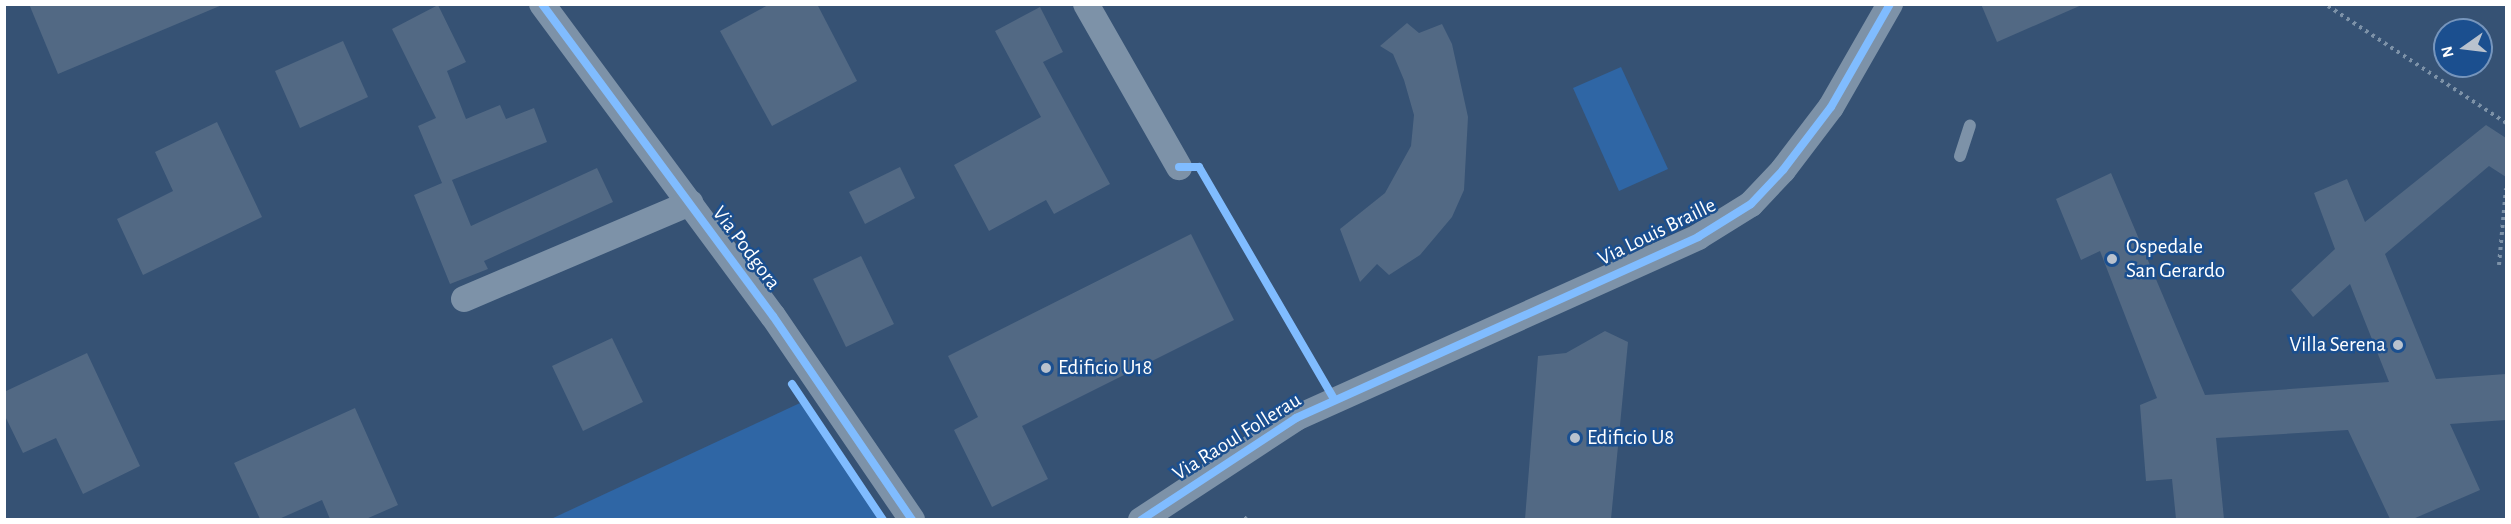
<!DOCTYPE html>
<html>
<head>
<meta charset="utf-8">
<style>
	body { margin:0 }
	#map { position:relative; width:2511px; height:524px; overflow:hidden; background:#365274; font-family:"Alegreya Sans",sans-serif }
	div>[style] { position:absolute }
	.green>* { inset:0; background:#2f66a5 }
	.building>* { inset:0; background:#526984 }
	.path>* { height:4px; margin-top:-2px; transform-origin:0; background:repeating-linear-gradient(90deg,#7d92a8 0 3px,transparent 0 7.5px) }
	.lane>* { height:12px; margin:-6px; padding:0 6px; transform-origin:6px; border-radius:6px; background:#7d92a8 }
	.street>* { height:26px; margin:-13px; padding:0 13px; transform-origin:13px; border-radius:13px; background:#7d92a8 }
	.cycleway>* { height:8px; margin:-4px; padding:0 4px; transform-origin:4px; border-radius:4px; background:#80bcff }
	.dots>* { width:16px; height:16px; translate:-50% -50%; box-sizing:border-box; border:3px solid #1b4f8f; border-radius:50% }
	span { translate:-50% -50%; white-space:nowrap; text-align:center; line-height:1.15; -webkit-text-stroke:5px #1b4f8f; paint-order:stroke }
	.street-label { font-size:21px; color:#fff }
	.poi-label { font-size:21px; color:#fff }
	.left { translate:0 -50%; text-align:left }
	.right { translate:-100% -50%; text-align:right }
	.frame { position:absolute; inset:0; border:6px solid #fff; pointer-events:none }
	.north { position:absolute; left:2433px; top:18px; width:60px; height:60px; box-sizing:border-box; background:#1b4f8f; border:2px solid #7695bc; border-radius:50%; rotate:256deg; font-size:16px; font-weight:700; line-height:24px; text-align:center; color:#fff }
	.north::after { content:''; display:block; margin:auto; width:21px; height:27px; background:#b9c2ce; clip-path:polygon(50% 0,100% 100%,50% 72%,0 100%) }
</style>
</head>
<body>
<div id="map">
	<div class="green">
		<div style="clip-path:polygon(1621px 67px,1668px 169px,1619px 191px,1573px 88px)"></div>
		<div style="clip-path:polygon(800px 403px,887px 519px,551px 519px)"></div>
	</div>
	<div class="building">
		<div style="clip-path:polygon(29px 4px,222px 4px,222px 5px,58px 74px)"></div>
		<div style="clip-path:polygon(770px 4px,817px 4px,857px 81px,772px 126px,720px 31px)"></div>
		<div style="clip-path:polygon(1981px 4px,2084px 4px,1997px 42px)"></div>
		<div style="clip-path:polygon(438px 5px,466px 62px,447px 71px,466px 119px,500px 105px,506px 119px,534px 108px,547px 142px,452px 180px,471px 226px,597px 168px,613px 202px,484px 261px,488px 269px,450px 284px,414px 195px,442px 183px,418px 126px,436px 118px,392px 29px)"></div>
		<div style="clip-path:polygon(1040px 7px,1063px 52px,1043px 62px,1110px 184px,1054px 214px,1046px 200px,989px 231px,954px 165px,1041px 117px,995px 31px)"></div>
		<div style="clip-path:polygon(1407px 23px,1419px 33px,1442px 24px,1452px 44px,1468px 117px,1464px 190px,1452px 217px,1420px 255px,1389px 275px,1377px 264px,1360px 282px,1340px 229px,1385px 193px,1411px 146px,1414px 115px,1404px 80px,1393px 54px,1380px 46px)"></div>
		<div style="clip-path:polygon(343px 41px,368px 97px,300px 128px,275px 71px)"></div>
		<div style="clip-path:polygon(217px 122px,262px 217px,143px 275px,117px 219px,173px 191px,155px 152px)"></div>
		<div style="clip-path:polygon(2486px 125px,2506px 138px,2506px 177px,2489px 166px,2385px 254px,2436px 379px,2506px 374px,2506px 420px,2450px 424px,2480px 490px,2413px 519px,2390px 519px,2348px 430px,2216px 438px,2224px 519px,2176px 519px,2172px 479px,2146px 481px,2140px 405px,2157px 398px,2100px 251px,2081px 260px,2056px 199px,2111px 173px,2205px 395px,2389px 382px,2350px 284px,2313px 317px,2291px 290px,2335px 249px,2314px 193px,2347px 179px,2365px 222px)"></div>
		<div style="clip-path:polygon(900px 167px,915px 198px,865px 224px,849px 192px)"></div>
		<div style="clip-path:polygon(1191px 234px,1234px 320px,1022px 426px,1048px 479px,992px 507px,954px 430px,978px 417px,948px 356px)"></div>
		<div style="clip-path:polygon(861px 256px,894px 324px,846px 347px,813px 279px)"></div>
		<div style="clip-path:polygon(1605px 331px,1628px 342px,1611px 519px,1525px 519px,1538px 356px,1566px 353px)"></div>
		<div style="clip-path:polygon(612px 338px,643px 402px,583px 431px,552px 366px)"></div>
		<div style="clip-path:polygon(87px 353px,140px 466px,83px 494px,56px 438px,23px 453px,4px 414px,4px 392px)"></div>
		<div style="clip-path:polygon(355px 408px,398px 505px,366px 519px,330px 519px,322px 500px,279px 519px,260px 519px,234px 463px)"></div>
	</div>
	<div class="path">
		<div style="left:2328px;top:6px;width:213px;rotate:33.3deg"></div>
		<div style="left:2499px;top:265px;width:77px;rotate:-84.8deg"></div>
		<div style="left:1244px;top:517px;width:4px;rotate:45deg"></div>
	</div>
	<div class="lane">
		<div style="left:1960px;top:156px;width:32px;rotate:-72deg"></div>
	</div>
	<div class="street">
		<div style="left:542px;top:4px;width:388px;rotate:53.5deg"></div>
		<div style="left:773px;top:316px;width:247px;rotate:55.7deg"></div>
		<div style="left:1086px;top:4px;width:188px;rotate:60.3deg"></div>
		<div style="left:464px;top:299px;width:246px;rotate:-23deg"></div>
		<div style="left:1141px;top:520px;width:186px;rotate:-33.3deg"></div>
		<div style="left:1296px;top:418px;width:441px;rotate:-24.2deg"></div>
		<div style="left:1698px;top:237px;width:62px;rotate:-31.9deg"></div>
		<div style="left:1751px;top:204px;width:47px;rotate:-46.7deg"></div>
		<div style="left:1783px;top:170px;width:79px;rotate:-52.7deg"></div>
		<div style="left:1831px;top:107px;width:119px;rotate:-60.2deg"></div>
	</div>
	<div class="cycleway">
		<div style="left:542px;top:4px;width:388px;rotate:53.5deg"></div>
		<div style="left:773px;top:316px;width:247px;rotate:55.7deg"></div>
		<div style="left:1179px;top:167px;width:20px"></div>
		<div style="left:1199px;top:167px;width:268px;rotate:59.8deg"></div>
		<div style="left:792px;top:384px;width:164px;rotate:56.2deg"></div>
		<div style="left:1141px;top:520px;width:186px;rotate:-33.3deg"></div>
		<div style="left:1296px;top:418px;width:441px;rotate:-24.2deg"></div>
		<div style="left:1698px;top:237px;width:62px;rotate:-31.9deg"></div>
		<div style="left:1751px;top:204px;width:47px;rotate:-46.7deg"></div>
		<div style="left:1783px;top:170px;width:79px;rotate:-52.7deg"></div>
		<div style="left:1831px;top:107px;width:119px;rotate:-60.2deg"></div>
	</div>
	<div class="dots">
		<div style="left:2112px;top:259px;background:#b9c2ce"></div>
		<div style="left:2398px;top:345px;background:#b9c2ce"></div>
		<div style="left:1046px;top:368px;background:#b9c2ce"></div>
		<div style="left:1575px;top:438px;background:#b9c2ce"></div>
	</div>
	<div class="street-label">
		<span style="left:1657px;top:232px;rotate:-26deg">Via Louis Braille</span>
		<span style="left:746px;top:248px;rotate:53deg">Via Podgora</span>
		<span style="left:1237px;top:437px;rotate:-32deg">Via Raoul Follerau</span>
	</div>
	<div class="poi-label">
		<span class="left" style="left:2126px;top:259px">Ospedale<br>San Gerardo</span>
		<span class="right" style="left:2386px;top:345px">Villa Serena</span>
		<span class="left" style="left:1058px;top:368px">Edificio U18</span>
		<span class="left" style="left:1587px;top:438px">Edificio U8</span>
	</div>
	<div class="frame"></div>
	<div class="north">N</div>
</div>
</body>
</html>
